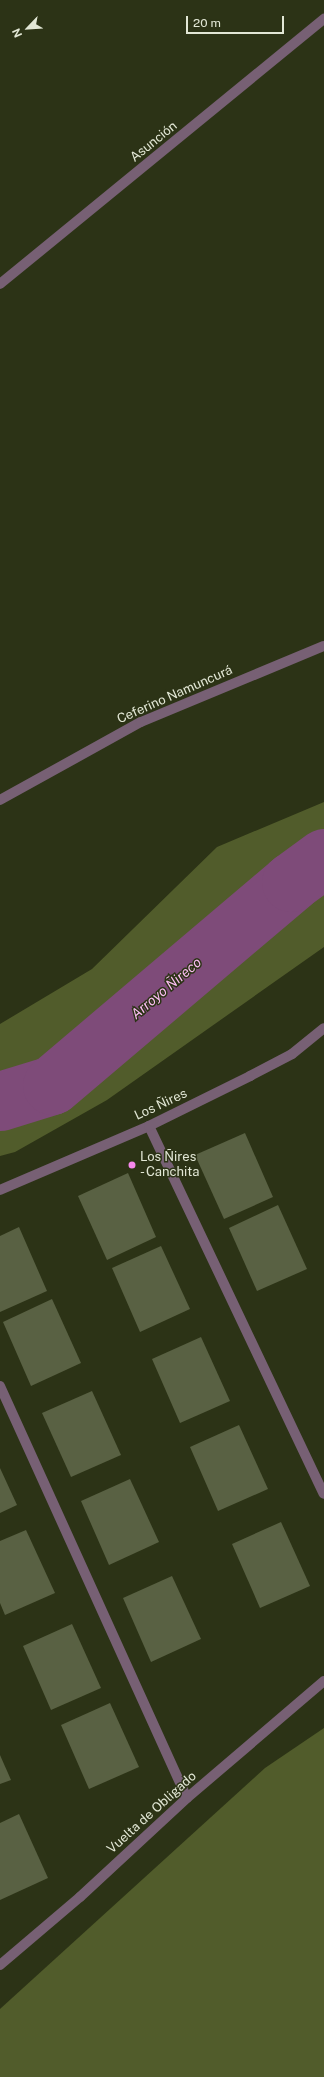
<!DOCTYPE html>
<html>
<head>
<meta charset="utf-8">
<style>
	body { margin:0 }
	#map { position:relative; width:324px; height:2077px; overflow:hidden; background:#2c3316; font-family:"Public Sans",sans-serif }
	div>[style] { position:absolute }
	.green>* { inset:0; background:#515c2b }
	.river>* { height:59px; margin:-29.5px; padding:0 29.5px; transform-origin:29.5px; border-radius:29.5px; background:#7e4b79 }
	.building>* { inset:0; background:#596143 }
	.street>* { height:10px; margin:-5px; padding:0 5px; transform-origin:5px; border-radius:5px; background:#776074 }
	.dots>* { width:11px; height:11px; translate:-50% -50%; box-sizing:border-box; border:2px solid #2c3316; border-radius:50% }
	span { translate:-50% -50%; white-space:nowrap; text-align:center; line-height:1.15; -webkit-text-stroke:3px #2c3316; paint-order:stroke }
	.street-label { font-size:13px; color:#e2e7d5 }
	.poi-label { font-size:13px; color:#e2e7d5 }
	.left { translate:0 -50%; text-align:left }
	.water-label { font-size:14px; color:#fbbdf3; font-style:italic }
	.north { position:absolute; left:8px; top:8px; width:40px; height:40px; -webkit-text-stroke:3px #2c3316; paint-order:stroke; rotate:245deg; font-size:11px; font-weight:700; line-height:16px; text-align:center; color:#e2e7d5 }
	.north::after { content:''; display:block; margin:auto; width:14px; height:18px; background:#e2e7d5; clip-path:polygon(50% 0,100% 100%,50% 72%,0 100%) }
	.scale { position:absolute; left:186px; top:16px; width:98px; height:18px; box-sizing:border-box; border:2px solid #e2e7d5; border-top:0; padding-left:5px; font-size:12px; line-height:14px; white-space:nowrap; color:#e2e7d5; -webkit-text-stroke:3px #2c3316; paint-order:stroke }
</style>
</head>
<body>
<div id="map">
	<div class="green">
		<div style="clip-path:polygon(324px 802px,324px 947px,107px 1100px,15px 1152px,0 1156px,0 1024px,92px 969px,217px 847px)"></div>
		<div style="clip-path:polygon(324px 1728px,324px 2077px,0 2077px,0 2009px,265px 1768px)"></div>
	</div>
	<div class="river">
		<div style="left:0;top:1101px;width:54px;rotate:-17.1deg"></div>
		<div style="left:52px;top:1085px;width:314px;rotate:-40.3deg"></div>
		<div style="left:291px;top:882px;width:41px;rotate:-36deg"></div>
	</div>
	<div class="building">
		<div style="clip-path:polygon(245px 1133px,273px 1197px,224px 1219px,195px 1155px)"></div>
		<div style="clip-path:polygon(128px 1173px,156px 1237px,107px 1260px,78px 1196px)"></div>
		<div style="clip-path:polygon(278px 1205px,307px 1269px,257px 1291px,229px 1228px)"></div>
		<div style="clip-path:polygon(19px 1227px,47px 1291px,0 1312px,0 1236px)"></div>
		<div style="clip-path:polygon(161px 1246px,190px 1309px,140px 1332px,112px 1268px)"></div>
		<div style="clip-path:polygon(52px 1299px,81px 1363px,31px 1386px,3px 1322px)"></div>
		<div style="clip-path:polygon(201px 1337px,230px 1401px,180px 1423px,152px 1359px)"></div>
		<div style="clip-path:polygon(92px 1391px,121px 1455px,71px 1477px,42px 1413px)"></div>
		<div style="clip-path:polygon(239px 1425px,268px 1489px,218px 1511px,190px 1447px)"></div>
		<div style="clip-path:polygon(0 1468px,17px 1505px,0 1513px)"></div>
		<div style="clip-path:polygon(130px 1479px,159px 1542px,109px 1565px,81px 1501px)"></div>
		<div style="clip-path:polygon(281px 1522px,310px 1586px,260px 1608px,232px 1544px)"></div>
		<div style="clip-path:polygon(26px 1530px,55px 1593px,5px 1615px,0 1603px,0 1541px)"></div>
		<div style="clip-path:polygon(172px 1576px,201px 1639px,151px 1662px,123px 1598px)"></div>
		<div style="clip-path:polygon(72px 1624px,101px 1688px,51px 1710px,23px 1646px)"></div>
		<div style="clip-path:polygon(110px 1703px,139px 1767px,89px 1789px,61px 1725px)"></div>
		<div style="clip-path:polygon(0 1755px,11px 1780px,0 1784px)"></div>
		<div style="clip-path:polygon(19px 1814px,48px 1878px,0 1900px,0 1823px)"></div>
	</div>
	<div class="street">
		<div style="left:0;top:284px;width:419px;rotate:-39.3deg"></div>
		<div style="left:0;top:800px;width:161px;rotate:-29deg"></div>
		<div style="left:141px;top:722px;width:198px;rotate:-22.6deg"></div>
		<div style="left:149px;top:1126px;width:407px;rotate:64.6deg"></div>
		<div style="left:0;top:1190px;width:162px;rotate:-23.2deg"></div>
		<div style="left:149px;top:1126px;width:113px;rotate:-26.3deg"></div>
		<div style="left:250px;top:1076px;width:47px;rotate:-27.6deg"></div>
		<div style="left:292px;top:1054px;width:41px;rotate:-39.1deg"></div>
		<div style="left:0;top:1386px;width:452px;rotate:65.6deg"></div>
		<div style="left:0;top:1965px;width:105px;rotate:-40.4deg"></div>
		<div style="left:80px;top:1897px;width:146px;rotate:-42.8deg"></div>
		<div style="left:187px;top:1798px;width:180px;rotate:-40.5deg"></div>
	</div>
	<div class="dots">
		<div style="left:132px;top:1165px;background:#f688ec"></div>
	</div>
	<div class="street-label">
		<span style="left:154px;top:142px;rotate:-39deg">Asunción</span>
		<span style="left:175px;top:695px;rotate:-24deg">Ceferino Namuncurá</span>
		<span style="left:161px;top:1105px;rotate:-25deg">Los Ñires</span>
		<span style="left:152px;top:1813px;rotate:-42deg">Vuelta de Obligado</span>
	</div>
	<div class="poi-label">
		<span class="left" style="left:140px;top:1165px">Los Ñires<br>- Canchita</span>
	</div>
	<div class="water-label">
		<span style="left:166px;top:988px;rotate:-40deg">Arroyo Ñireco</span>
	</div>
	<div class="north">N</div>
	<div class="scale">20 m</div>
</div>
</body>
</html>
